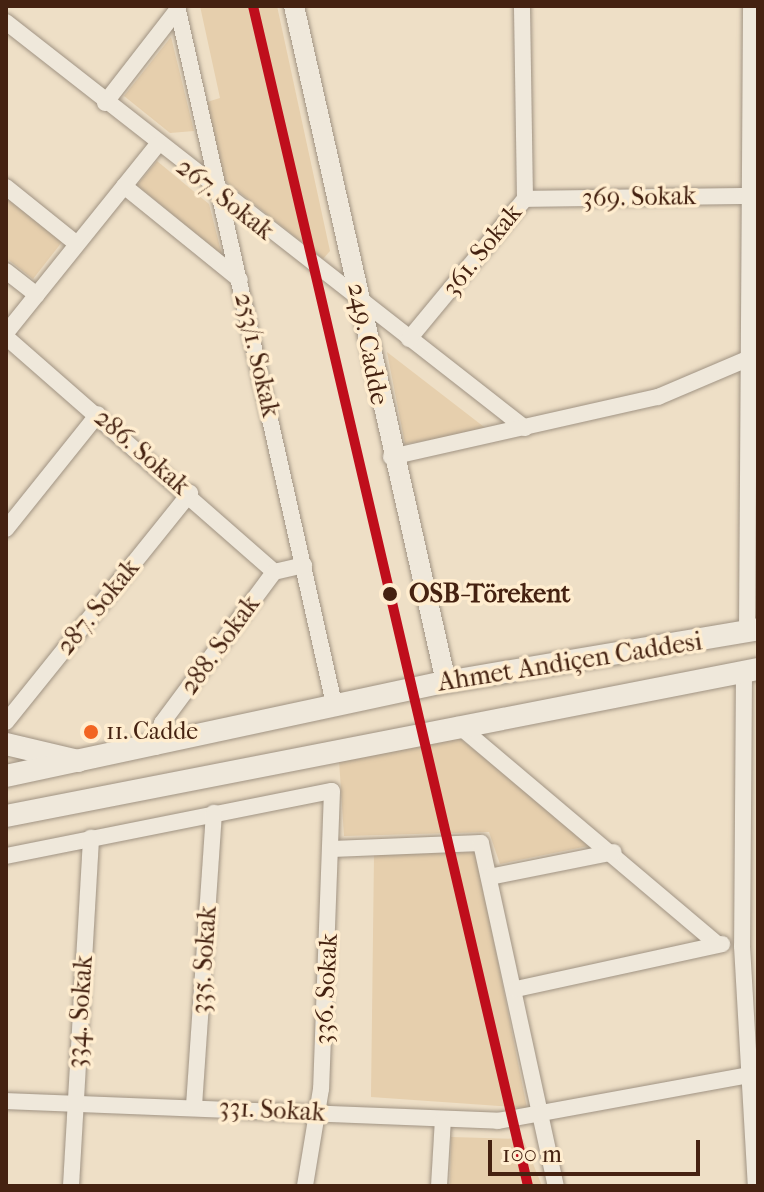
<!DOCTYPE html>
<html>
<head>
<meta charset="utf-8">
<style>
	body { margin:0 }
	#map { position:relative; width:764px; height:1192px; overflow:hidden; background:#eedfc6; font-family:"IM FELL French Canon",serif }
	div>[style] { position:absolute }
	.green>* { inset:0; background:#e6cfad }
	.roads { filter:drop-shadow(0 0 2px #a09383) drop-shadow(0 0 2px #a09383) }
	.minor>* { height:16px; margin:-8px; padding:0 8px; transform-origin:8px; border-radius:8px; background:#efe8db }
	.tertiary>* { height:20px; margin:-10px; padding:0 10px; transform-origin:10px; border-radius:10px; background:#efe8db }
	.secondary>* { height:22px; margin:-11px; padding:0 11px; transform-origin:11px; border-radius:11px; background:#efe8db }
	.metro-1>* { height:10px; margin:-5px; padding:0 5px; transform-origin:5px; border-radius:5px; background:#bf0e1c }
	.dots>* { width:22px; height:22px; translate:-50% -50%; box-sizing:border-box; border:4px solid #ffedcf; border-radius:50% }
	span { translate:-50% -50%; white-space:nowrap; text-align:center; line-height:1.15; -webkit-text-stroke:7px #ffedcf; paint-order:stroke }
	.bus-label { font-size:24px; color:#452211 }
	.left { translate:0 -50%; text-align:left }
	.street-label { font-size:26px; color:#452211 }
	.stop-label { font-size:26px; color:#452211; font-weight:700 }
	.frame { position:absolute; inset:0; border:8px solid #452211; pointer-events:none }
	.scale { position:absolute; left:488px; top:1140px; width:212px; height:36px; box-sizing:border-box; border:4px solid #452211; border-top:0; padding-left:10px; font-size:24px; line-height:28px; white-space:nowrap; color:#452211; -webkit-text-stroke:6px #ffedcf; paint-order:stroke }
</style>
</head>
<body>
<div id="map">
	<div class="green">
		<div style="clip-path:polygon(200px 6px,277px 6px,330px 251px,323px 259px,223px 179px,207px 102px,220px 98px)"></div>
		<div style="clip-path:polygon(171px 37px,194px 131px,170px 133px,124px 96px)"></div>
		<div style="clip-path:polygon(157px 161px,209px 204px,222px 255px,137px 185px)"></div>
		<div style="clip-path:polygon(6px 198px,62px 242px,33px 279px,6px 258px)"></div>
		<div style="clip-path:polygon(387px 352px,488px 430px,405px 444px)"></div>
		<div style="clip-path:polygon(458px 737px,593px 845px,500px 864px,489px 832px,344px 836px,339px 760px)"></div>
		<div style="clip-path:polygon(476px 852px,527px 1108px,371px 1097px,374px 855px)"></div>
		<div style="clip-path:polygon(451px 1137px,523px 1139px,542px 1186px,450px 1186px)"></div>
	</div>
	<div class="roads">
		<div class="minor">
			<div style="left:177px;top:6px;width:715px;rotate:77.32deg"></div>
			<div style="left:6px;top:22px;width:659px;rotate:38.04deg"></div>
			<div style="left:105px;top:103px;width:119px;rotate:-52.2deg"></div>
			<div style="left:124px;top:186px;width:149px;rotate:39deg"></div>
			<div style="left:6px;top:187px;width:91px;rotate:38.8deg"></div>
			<div style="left:525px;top:199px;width:227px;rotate:-0.8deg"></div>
			<div style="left:6px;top:271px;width:39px;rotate:38deg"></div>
			<div style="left:6px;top:333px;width:241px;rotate:-51.2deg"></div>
			<div style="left:6px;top:337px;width:356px;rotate:41.2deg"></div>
			<div style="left:409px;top:339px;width:182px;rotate:-50.4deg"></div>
			<div style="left:525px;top:199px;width:193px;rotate:-90.9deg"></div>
			<div style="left:391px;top:457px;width:274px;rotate:-12.7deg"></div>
			<div style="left:658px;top:397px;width:104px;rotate:-23.1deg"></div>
			<div style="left:6px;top:529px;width:147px;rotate:-51.3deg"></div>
			<div style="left:747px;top:632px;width:626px;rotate:-89.63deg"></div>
			<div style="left:744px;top:672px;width:274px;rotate:90.4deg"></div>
			<div style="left:742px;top:946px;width:240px;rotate:86.7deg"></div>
			<div style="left:6px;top:722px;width:294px;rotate:-51.2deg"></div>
			<div style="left:458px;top:725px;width:339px;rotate:40.2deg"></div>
			<div style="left:156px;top:747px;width:25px;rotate:-76deg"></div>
			<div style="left:162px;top:723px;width:188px;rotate:-53.4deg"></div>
			<div style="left:274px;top:572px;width:31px;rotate:-13deg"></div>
			<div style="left:332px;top:849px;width:149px;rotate:-2.3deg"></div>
			<div style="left:481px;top:843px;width:351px;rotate:77.7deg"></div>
			<div style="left:6px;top:856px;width:332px;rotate:-11.3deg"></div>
			<div style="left:332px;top:791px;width:298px;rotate:92.1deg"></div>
			<div style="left:321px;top:1089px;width:98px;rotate:99.4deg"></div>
			<div style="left:489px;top:877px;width:127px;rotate:-11.3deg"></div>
			<div style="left:516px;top:989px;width:211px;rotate:-12.3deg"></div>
			<div style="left:6px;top:1101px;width:492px;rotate:2.3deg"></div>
			<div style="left:498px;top:1121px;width:255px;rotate:-10.4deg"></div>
			<div style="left:194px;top:1106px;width:294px;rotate:-86.1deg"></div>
			<div style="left:71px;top:1186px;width:349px;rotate:-86.7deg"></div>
			<div style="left:439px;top:1186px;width:67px;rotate:-86.6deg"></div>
		</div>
		<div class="tertiary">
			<div style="left:294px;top:6px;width:693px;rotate:77.33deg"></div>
		</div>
		<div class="secondary">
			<div style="left:6px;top:744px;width:74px;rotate:13.3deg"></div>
			<div style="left:6px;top:776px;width:450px;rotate:-12.1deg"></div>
			<div style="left:446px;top:682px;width:316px;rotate:-9.6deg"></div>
			<div style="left:6px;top:816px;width:766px;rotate:-11.06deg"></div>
		</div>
	</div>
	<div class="metro-1">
		<div style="left:253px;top:6px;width:1212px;rotate:76.88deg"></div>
	</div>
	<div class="dots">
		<div style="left:390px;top:594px;background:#452211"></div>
		<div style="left:91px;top:732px;background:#f26522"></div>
	</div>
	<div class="bus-label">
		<span class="left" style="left:106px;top:732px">11. Cadde</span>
	</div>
	<div class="street-label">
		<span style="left:639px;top:197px;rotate:-1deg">369. Sokak</span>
		<span style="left:225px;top:199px;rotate:38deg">267. Sokak</span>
		<span style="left:482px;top:250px;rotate:-51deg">361. Sokak</span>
		<span style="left:368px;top:344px;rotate:79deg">249. Cadde</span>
		<span style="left:257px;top:355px;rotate:77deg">253/1. Sokak</span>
		<span style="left:142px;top:452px;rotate:41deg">286. Sokak</span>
		<span style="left:98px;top:607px;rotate:-51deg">287. Sokak</span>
		<span style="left:220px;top:645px;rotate:-54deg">288. Sokak</span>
		<span style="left:570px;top:662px;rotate:-9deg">Ahmet Andiçen Caddesi</span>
		<span style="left:204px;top:960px;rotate:-86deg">335. Sokak</span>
		<span style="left:326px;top:989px;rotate:-87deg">336. Sokak</span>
		<span style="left:80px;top:1012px;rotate:-86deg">334. Sokak</span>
		<span style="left:272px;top:1110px;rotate:3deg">331. Sokak</span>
	</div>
	<div class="stop-label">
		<span class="left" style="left:409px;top:594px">OSB-Törekent</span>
	</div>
	<div class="frame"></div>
	<div class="scale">100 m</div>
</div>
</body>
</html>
